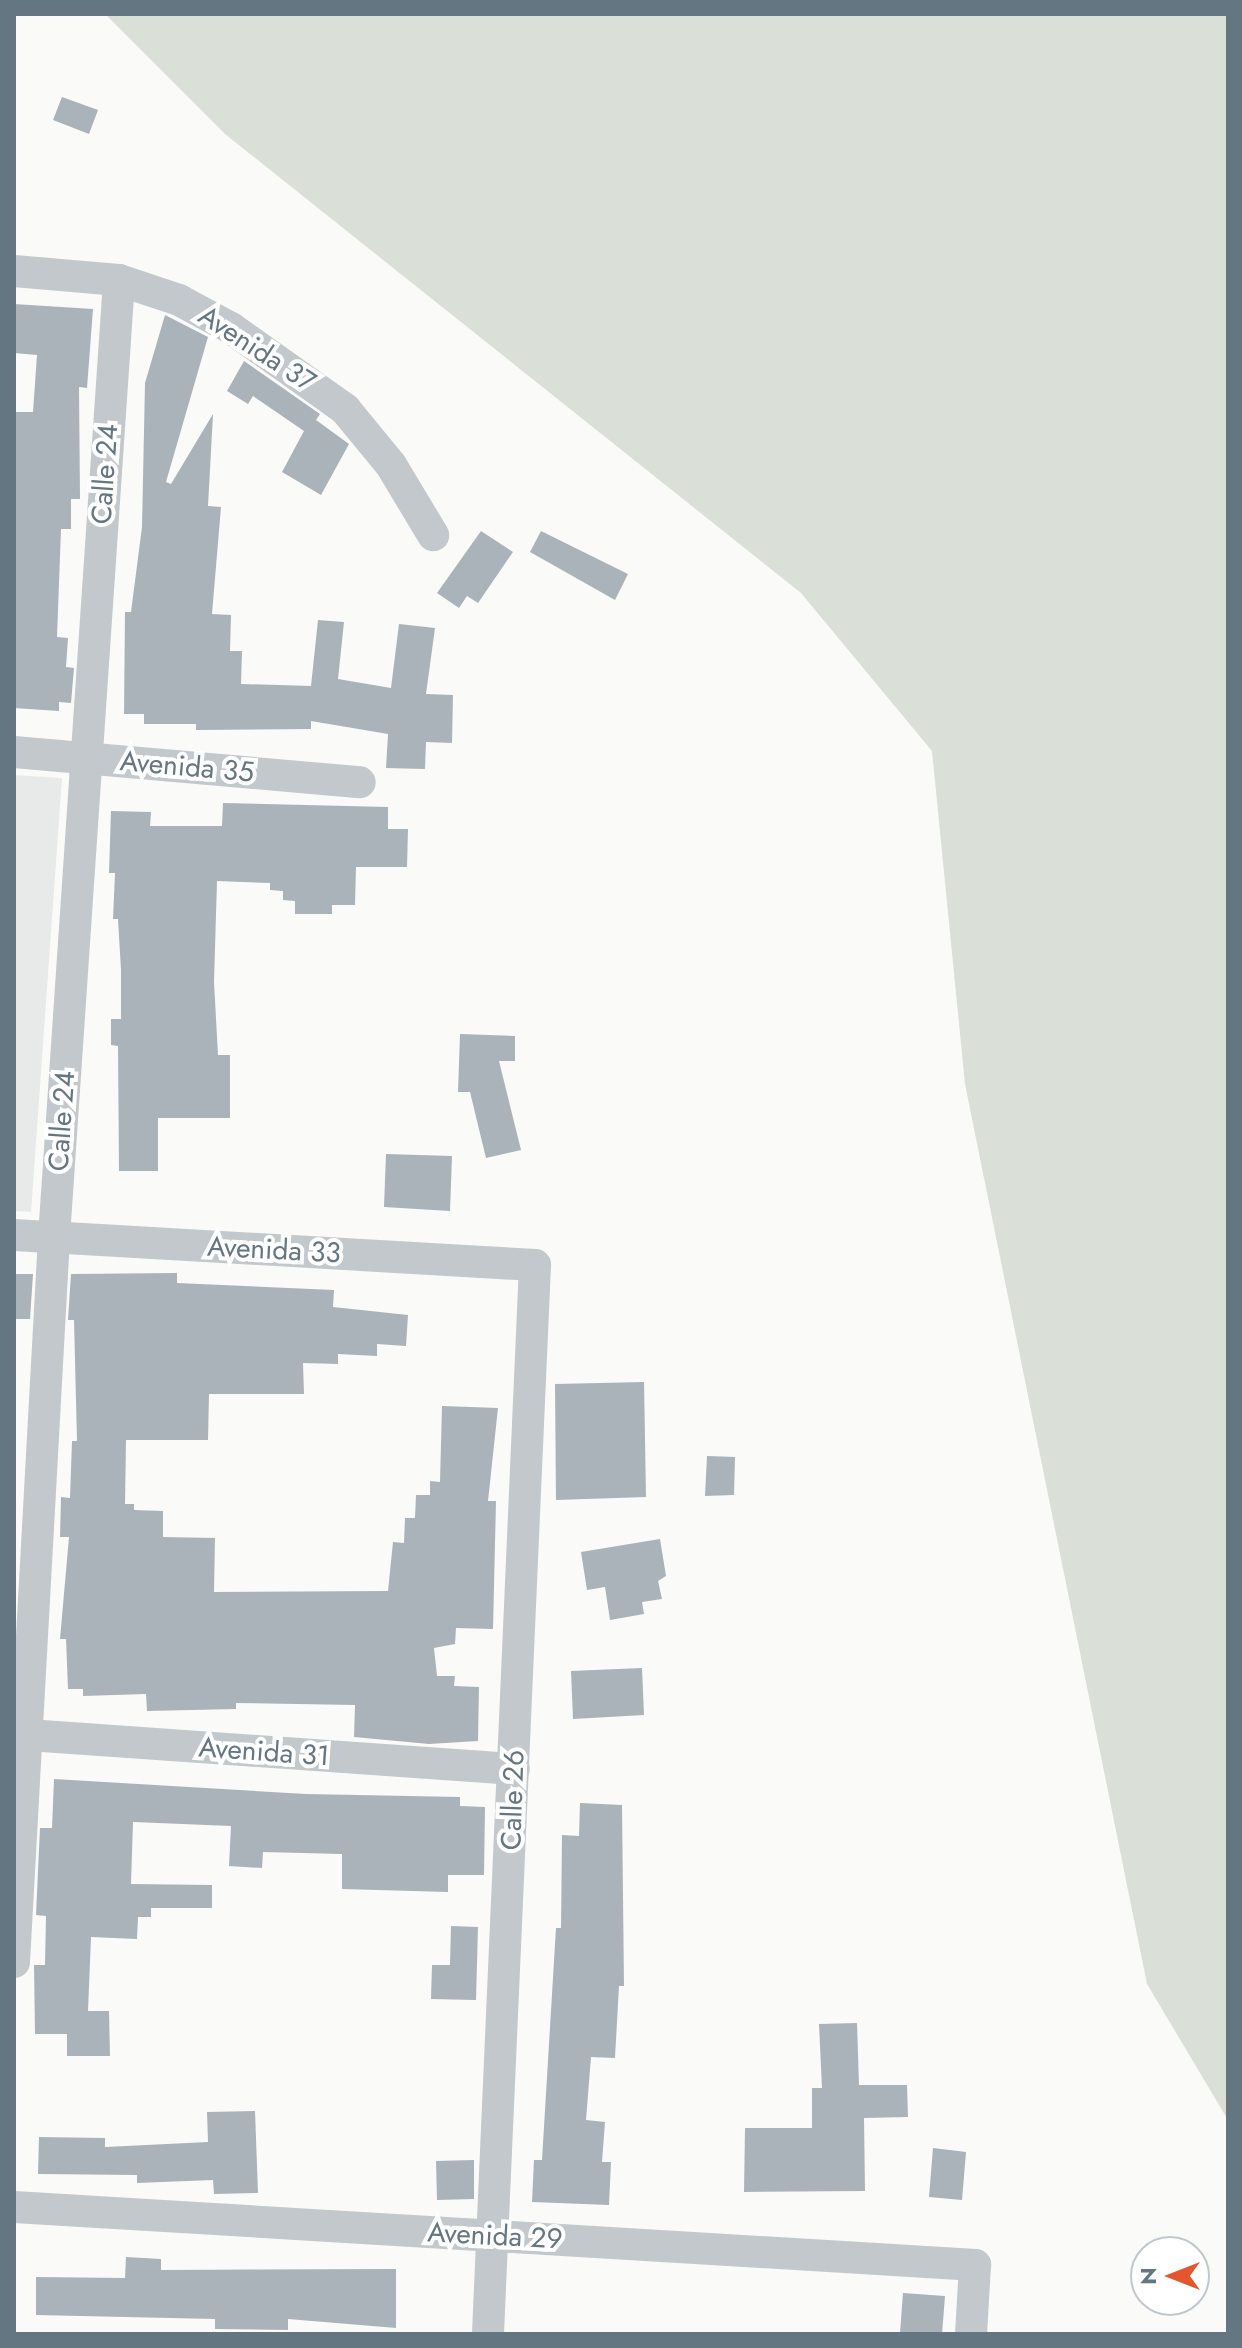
<!DOCTYPE html>
<html>
<head>
<meta charset="utf-8">
<style>
	body { margin:0 }
	#map { position:relative; width:1242px; height:2348px; overflow:hidden; background:#fafaf8; font-family:Jost,sans-serif }
	div>[style] { position:absolute }
	.built>* { inset:0; background:#e8e9e9 }
	.green>* { inset:0; background:#dadfd7 }
	.building>* { inset:0; background:#aab3b9 }
	.minor>* { height:32px; margin:-16px; padding:0 16px; transform-origin:16px; border-radius:16px; background:#c3c8cc }
	span { translate:-50% -50%; white-space:nowrap; text-align:center; line-height:1.15; -webkit-text-stroke:8px #fff; paint-order:stroke }
	.street-label { font-size:28px; color:#657683 }
	.frame { position:absolute; inset:0; border:16px solid #657683; pointer-events:none }
	.north { position:absolute; left:1130px; top:2236px; width:80px; height:80px; box-sizing:border-box; background:#fff; border:2px solid #c1c8cd; border-radius:50%; rotate:270deg; font-size:22px; font-weight:700; line-height:32px; text-align:center; color:#657683 }
	.north::after { content:''; display:block; margin:auto; width:28px; height:36px; background:#e4572e; clip-path:polygon(50% 0,100% 100%,50% 72%,0 100%) }
</style>
</head>
<body>
<div id="map">
	<div class="built">
		<div style="clip-path:polygon(14px 775px,62px 778px,31px 1212px,14px 1211px)"></div>
	</div>
	<div class="green">
		<div style="clip-path:polygon(105px 14px,1228px 14px,1228px 2120px,1147px 1984px,965px 1084px,932px 751px,801px 593px,225px 134px)"></div>
	</div>
	<div class="building">
		<div style="clip-path:polygon(62px 97px,98px 110px,89px 134px,53px 120px)"></div>
		<div style="clip-path:polygon(14px 304px,93px 309px,87px 388px,79px 387px,80px 499px,71px 499px,71px 529px,61px 529px,57px 637px,68px 638px,66px 667px,74px 668px,71px 703px,59px 702px,59px 711px,14px 708px,14px 412px,33px 412px,37px 355px,14px 353px)"></div>
		<div style="clip-path:polygon(165px 315px,208px 337px,166px 482px,171px 484px,213px 414px,208px 506px,221px 507px,212px 614px,231px 615px,230px 651px,242px 651px,241px 684px,311px 686px,318px 620px,344px 622px,338px 679px,391px 688px,399px 624px,435px 628px,426px 694px,453px 695px,452px 743px,426px 742px,425px 769px,386px 768px,388px 734px,311px 721px,311px 729px,196px 730px,196px 724px,144px 724px,144px 714px,124px 714px,125px 612px,131px 612px,142px 527px,145px 383px)"></div>
		<div style="clip-path:polygon(244px 361px,320px 414px,316px 420px,349px 444px,321px 495px,282px 472px,304px 431px,253px 396px,248px 404px,227px 391px)"></div>
		<div style="clip-path:polygon(481px 531px,513px 552px,478px 603px,467px 596px,459px 608px,437px 593px)"></div>
		<div style="clip-path:polygon(541px 531px,628px 574px,615px 600px,530px 552px)"></div>
		<div style="clip-path:polygon(223px 803px,388px 807px,388px 829px,408px 829px,407px 867px,356px 867px,355px 905px,332px 905px,332px 914px,295px 914px,295px 901px,283px 900px,283px 891px,270px 890px,270px 883px,217px 881px,214px 982px,218px 1055px,230px 1055px,230px 1118px,158px 1118px,158px 1171px,119px 1171px,118px 1046px,111px 1045px,111px 1019px,121px 1019px,121px 970px,118px 919px,113px 919px,115px 873px,109px 873px,111px 811px,151px 812px,150px 826px,222px 826px)"></div>
		<div style="clip-path:polygon(460px 1034px,515px 1036px,515px 1061px,499px 1061px,521px 1150px,486px 1158px,470px 1092px,458px 1092px)"></div>
		<div style="clip-path:polygon(386px 1154px,452px 1156px,450px 1211px,384px 1207px)"></div>
		<div style="clip-path:polygon(177px 1273px,177px 1283px,334px 1290px,333px 1307px,408px 1315px,406px 1346px,377px 1344px,377px 1356px,338px 1354px,338px 1364px,303px 1363px,304px 1394px,209px 1394px,208px 1440px,126px 1440px,125px 1504px,134px 1504px,134px 1510px,163px 1511px,163px 1537px,215px 1538px,214px 1592px,388px 1591px,393px 1542px,404px 1543px,405px 1518px,415px 1518px,416px 1495px,430px 1495px,430px 1481px,440px 1482px,442px 1406px,498px 1408px,488px 1501px,496px 1501px,493px 1629px,456px 1628px,455px 1644px,434px 1648px,437px 1676px,455px 1676px,454px 1686px,479px 1687px,478px 1741px,429px 1744px,354px 1737px,355px 1705px,236px 1703px,236px 1709px,147px 1711px,146px 1694px,83px 1696px,83px 1689px,68px 1689px,66px 1639px,60px 1639px,69px 1537px,60px 1537px,61px 1497px,70px 1498px,72px 1441px,77px 1441px,74px 1320px,68px 1320px,71px 1274px)"></div>
		<div style="clip-path:polygon(14px 1274px,33px 1274px,30px 1319px,14px 1319px)"></div>
		<div style="clip-path:polygon(644px 1382px,646px 1497px,556px 1500px,555px 1384px)"></div>
		<div style="clip-path:polygon(707px 1456px,735px 1457px,734px 1495px,705px 1496px)"></div>
		<div style="clip-path:polygon(660px 1539px,666px 1576px,658px 1581px,662px 1599px,642px 1602px,644px 1614px,610px 1620px,605px 1587px,587px 1590px,581px 1552px)"></div>
		<div style="clip-path:polygon(642px 1668px,644px 1715px,573px 1719px,571px 1671px)"></div>
		<div style="clip-path:polygon(54px 1779px,306px 1794px,460px 1797px,460px 1806px,485px 1807px,484px 1875px,448px 1875px,448px 1892px,342px 1889px,342px 1854px,263px 1852px,262px 1868px,229px 1866px,231px 1826px,133px 1822px,131px 1884px,212px 1885px,212px 1908px,151px 1908px,151px 1917px,138px 1917px,137px 1939px,91px 1937px,88px 2011px,109px 2011px,110px 2056px,67px 2056px,67px 2034px,35px 2034px,34px 1965px,45px 1965px,46px 1916px,36px 1915px,40px 1828px,52px 1828px)"></div>
		<div style="clip-path:polygon(580px 1803px,622px 1805px,624px 1986px,619px 1986px,615px 2058px,591px 2057px,586px 2120px,605px 2122px,602px 2162px,611px 2162px,609px 2205px,532px 2202px,534px 2160px,542px 2160px,556px 1928px,561px 1928px,562px 1835px,579px 1836px)"></div>
		<div style="clip-path:polygon(451px 1926px,478px 1927px,476px 2000px,431px 1999px,432px 1965px,450px 1965px)"></div>
		<div style="clip-path:polygon(857px 2023px,859px 2085px,907px 2085px,908px 2117px,864px 2118px,865px 2191px,744px 2192px,745px 2128px,812px 2128px,812px 2088px,822px 2088px,819px 2024px)"></div>
		<div style="clip-path:polygon(255px 2111px,258px 2193px,214px 2194px,213px 2180px,137px 2183px,137px 2175px,38px 2174px,39px 2137px,105px 2138px,105px 2147px,208px 2142px,207px 2112px)"></div>
		<div style="clip-path:polygon(933px 2148px,966px 2152px,962px 2200px,929px 2197px)"></div>
		<div style="clip-path:polygon(474px 2160px,474px 2199px,437px 2200px,436px 2161px)"></div>
		<div style="clip-path:polygon(126px 2257px,161px 2259px,161px 2270px,396px 2269px,396px 2328px,288px 2319px,288px 2330px,215px 2329px,215px 2319px,36px 2315px,36px 2277px,125px 2278px)"></div>
		<div style="clip-path:polygon(903px 2293px,945px 2296px,942px 2334px,900px 2333px)"></div>
	</div>
	<div class="minor">
		<div style="left:14px;top:271px;width:105px;rotate:4.9deg"></div>
		<div style="left:119px;top:280px;width:63px;rotate:18.4deg"></div>
		<div style="left:179px;top:300px;width:59px;rotate:28.3deg"></div>
		<div style="left:231px;top:328px;width:140px;rotate:35.4deg"></div>
		<div style="left:345px;top:409px;width:72px;rotate:50.6deg"></div>
		<div style="left:391px;top:465px;width:82px;rotate:59deg"></div>
		<div style="left:14px;top:752px;width:347px;rotate:5deg"></div>
		<div style="left:14px;top:1235px;width:522px;rotate:3.3deg"></div>
		<div style="left:535px;top:1265px;width:1070px;rotate:92.52deg"></div>
		<div style="left:14px;top:1734px;width:501px;rotate:4deg"></div>
		<div style="left:14px;top:1962px;width:726px;rotate:-86.84deg"></div>
		<div style="left:54px;top:1237px;width:959px;rotate:-86.11deg"></div>
		<div style="left:14px;top:2207px;width:963px;rotate:3.45deg"></div>
		<div style="left:975px;top:2265px;width:69px;rotate:93.3deg"></div>
	</div>
	<div class="street-label">
		<span style="left:257px;top:349px;rotate:33deg">Avenida 37</span>
		<span style="left:105px;top:474px;rotate:-86deg">Calle 24</span>
		<span style="left:187px;top:767px;rotate:5deg">Avenida 35</span>
		<span style="left:62px;top:1121px;rotate:-86deg">Calle 24</span>
		<span style="left:274px;top:1250px;rotate:3deg">Avenida 33</span>
		<span style="left:264px;top:1752px;rotate:4deg">Avenida 31</span>
		<span style="left:513px;top:1800px;rotate:-88deg">Calle 26</span>
		<span style="left:495px;top:2236px;rotate:3deg">Avenida 29</span>
	</div>
	<div class="frame"></div>
	<div class="north">N</div>
</div>
</body>
</html>
